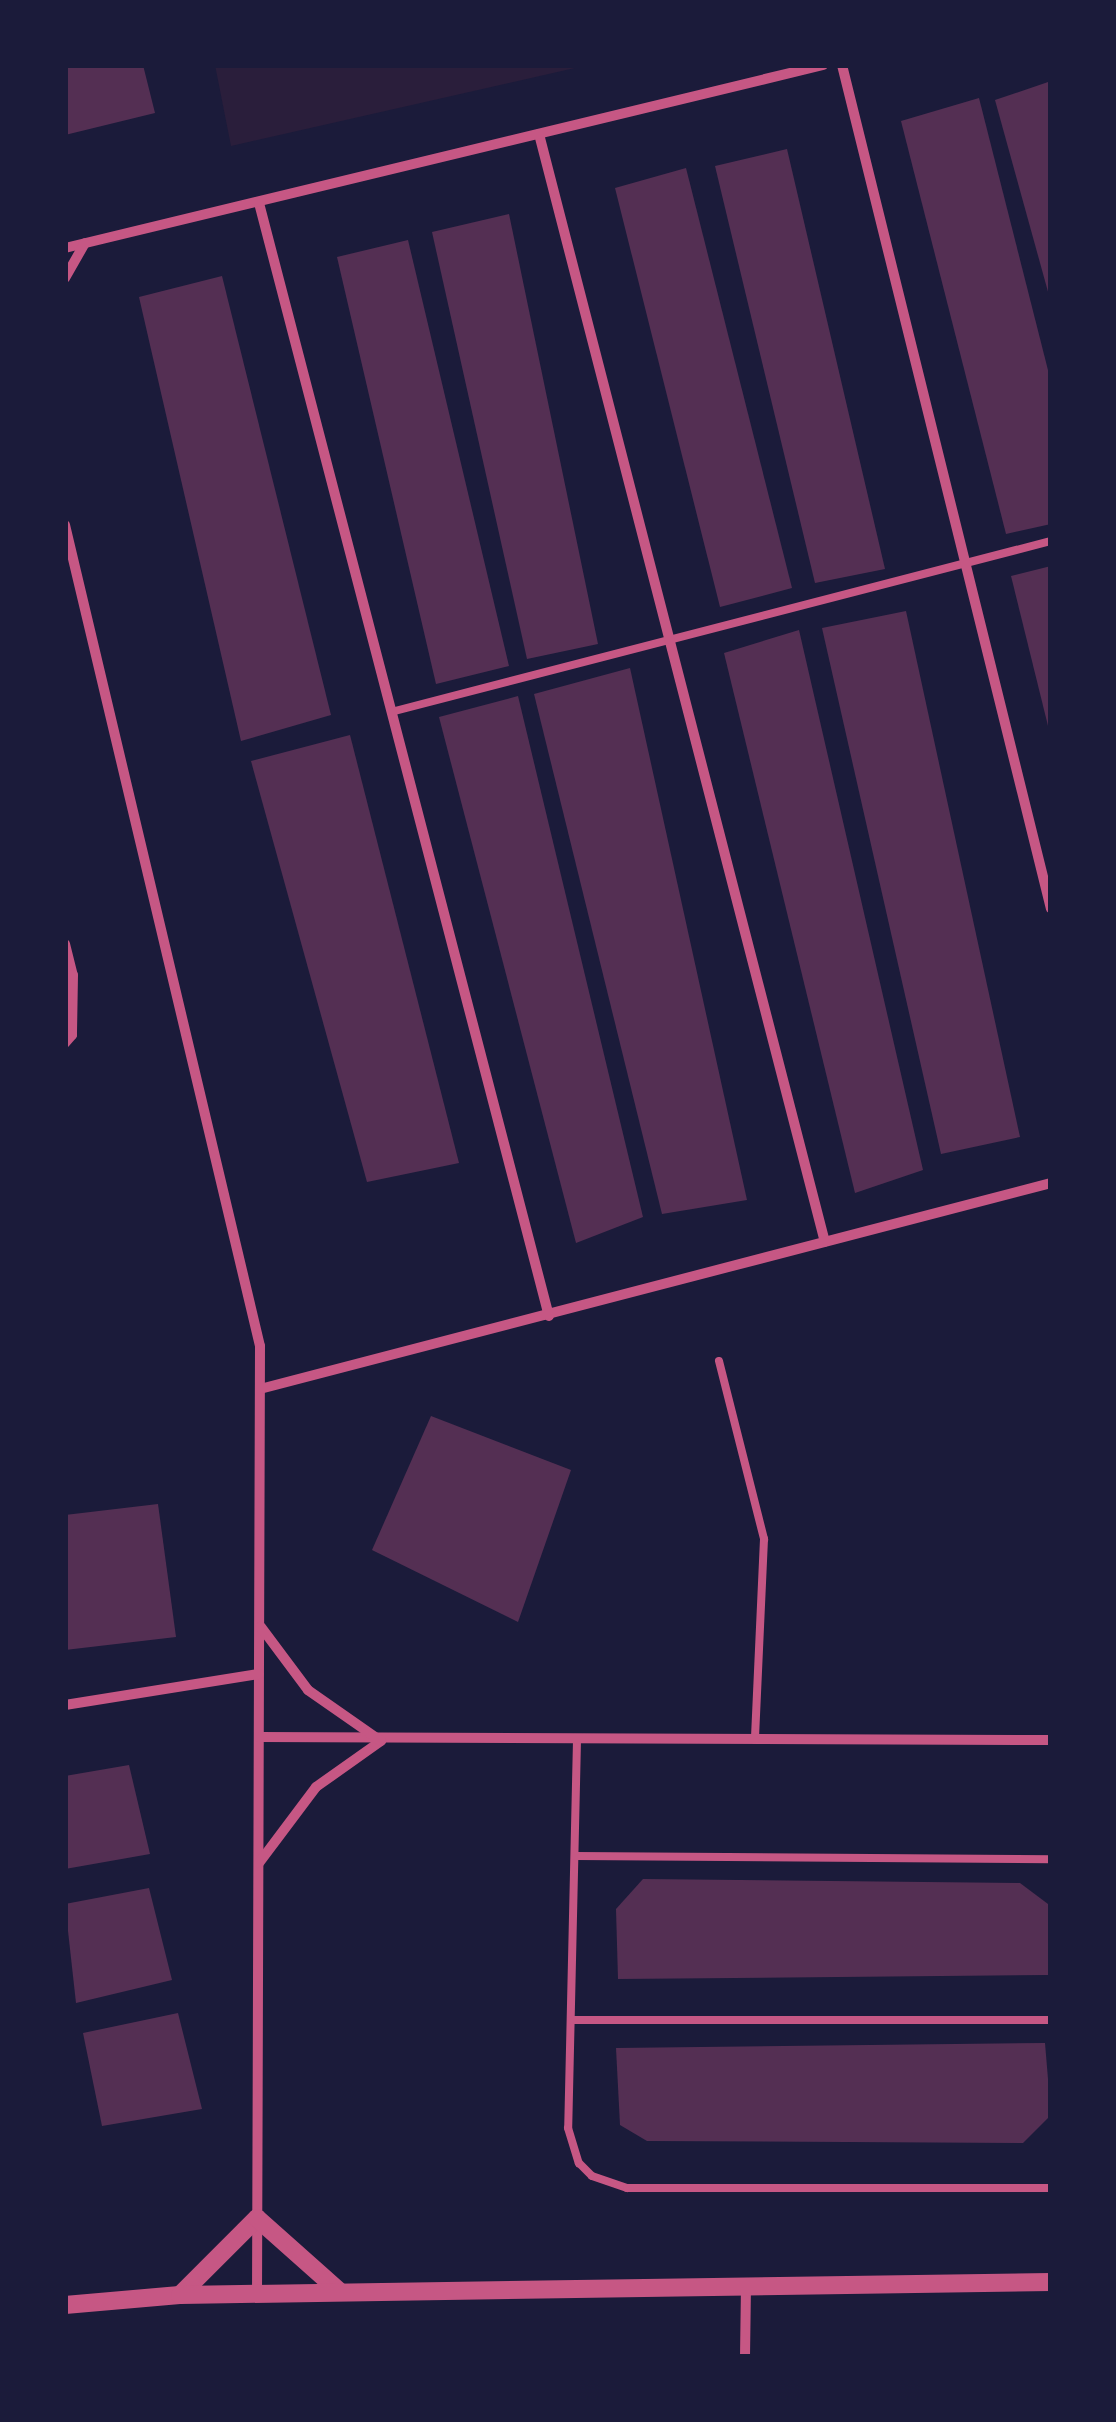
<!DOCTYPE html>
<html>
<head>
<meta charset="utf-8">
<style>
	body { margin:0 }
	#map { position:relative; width:1116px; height:2422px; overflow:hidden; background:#1b1b3a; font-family:Figtree,sans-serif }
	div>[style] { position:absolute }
	.green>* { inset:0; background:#2a1e3b }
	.building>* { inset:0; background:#542f53 }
	.service>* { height:8px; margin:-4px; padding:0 4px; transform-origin:4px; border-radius:4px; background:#c65784 }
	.minor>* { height:10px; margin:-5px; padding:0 5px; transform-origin:5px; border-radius:5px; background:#c65784 }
	.tertiary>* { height:18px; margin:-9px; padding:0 9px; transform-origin:9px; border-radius:9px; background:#c65784 }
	span { translate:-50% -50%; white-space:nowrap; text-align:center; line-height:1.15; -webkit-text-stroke:8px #1b1b3a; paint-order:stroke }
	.frame { position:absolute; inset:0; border:68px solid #1b1b3a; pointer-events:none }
</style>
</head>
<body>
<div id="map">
	<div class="green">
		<div style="clip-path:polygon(215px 65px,588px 65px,231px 146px)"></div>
	</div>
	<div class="building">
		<div style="clip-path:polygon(65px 65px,143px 65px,155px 113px,65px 135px)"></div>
		<div style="clip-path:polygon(1051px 81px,1051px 299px,1050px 299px,995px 100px)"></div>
		<div style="clip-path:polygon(979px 98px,1051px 382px,1051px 524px,1006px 534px,901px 121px)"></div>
		<div style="clip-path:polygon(787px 149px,885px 569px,815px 583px,715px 166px)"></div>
		<div style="clip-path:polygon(686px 168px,792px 588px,720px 607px,615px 188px)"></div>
		<div style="clip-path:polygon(509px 214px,598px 644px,527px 659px,432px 232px)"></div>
		<div style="clip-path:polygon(408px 240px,509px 666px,436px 684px,337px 257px)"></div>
		<div style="clip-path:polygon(222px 276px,331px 715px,241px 741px,139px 297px)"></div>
		<div style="clip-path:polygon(1051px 566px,1051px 734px,1050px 734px,1011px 576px)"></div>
		<div style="clip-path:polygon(906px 611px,1020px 1137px,941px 1154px,822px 628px)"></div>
		<div style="clip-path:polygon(799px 630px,923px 1170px,855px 1193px,724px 653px)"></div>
		<div style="clip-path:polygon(630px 668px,747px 1200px,662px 1214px,534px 694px)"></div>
		<div style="clip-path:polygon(518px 696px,643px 1217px,576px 1243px,439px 717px)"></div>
		<div style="clip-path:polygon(350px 735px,459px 1163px,367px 1182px,251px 761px)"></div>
		<div style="clip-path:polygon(431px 1416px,571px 1470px,518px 1622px,372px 1550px)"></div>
		<div style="clip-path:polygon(158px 1504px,176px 1637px,65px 1650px,65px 1515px)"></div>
		<div style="clip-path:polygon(129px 1765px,150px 1854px,65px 1869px,65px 1776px)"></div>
		<div style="clip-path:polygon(643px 1879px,1020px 1883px,1048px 1904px,1048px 1975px,618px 1979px,616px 1909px)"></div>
		<div style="clip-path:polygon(149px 1888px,172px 1980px,76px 2003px,65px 1904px)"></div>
		<div style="clip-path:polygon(178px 2013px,202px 2109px,102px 2126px,83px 2033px)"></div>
		<div style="clip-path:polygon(1045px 2043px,1051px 2115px,1023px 2143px,647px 2141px,620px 2125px,616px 2048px)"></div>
	</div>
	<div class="service">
		<div style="left:391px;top:712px;width:682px;rotate:-14.53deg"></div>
		<div style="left:719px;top:1361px;width:184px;rotate:75.8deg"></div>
		<div style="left:764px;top:1539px;width:201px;rotate:92.6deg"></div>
		<div style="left:577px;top:1740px;width:388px;rotate:91.3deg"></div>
		<div style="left:568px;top:2128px;width:37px;rotate:73deg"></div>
		<div style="left:579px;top:2163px;width:18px;rotate:45deg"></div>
		<div style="left:592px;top:2176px;width:37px;rotate:19deg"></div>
		<div style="left:627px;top:2188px;width:424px"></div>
		<div style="left:575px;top:1856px;width:476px;rotate:0.4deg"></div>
		<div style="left:571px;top:2020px;width:480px"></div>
	</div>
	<div class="minor">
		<div style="left:842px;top:65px;width:869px;rotate:76.09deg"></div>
		<div style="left:539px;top:134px;width:1144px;rotate:75.53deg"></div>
		<div style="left:259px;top:203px;width:1150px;rotate:75.4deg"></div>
		<div style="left:65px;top:248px;width:780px;rotate:-13.57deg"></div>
		<div style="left:65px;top:278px;width:40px;rotate:-60.3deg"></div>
		<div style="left:65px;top:525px;width:844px;rotate:76.64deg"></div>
		<div style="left:260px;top:1346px;width:948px;rotate:90.18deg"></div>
		<div style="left:65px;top:944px;width:32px;rotate:76deg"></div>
		<div style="left:73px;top:975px;width:60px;rotate:91deg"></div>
		<div style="left:72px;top:1035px;width:11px;rotate:131deg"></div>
		<div style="left:260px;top:1389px;width:817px;rotate:-14.6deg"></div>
		<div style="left:65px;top:1705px;width:196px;rotate:-9.1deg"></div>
		<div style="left:259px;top:1737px;width:792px;rotate:0.22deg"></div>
		<div style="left:259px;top:1863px;width:95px;rotate:-53.1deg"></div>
		<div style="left:316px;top:1787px;width:80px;rotate:-35.3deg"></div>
		<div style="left:381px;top:1741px;width:89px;rotate:-145.1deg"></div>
		<div style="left:308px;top:1690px;width:79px;rotate:-126.7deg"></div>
		<div style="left:745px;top:2357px;width:71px;rotate:-89.2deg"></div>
	</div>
	<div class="tertiary">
		<div style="left:180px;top:2295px;width:109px;rotate:-45deg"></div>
		<div style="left:257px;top:2218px;width:111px;rotate:41.7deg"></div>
		<div style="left:65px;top:2305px;width:115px;rotate:-5deg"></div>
		<div style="left:180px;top:2295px;width:871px;rotate:-0.86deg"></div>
	</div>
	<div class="frame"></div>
</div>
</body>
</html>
